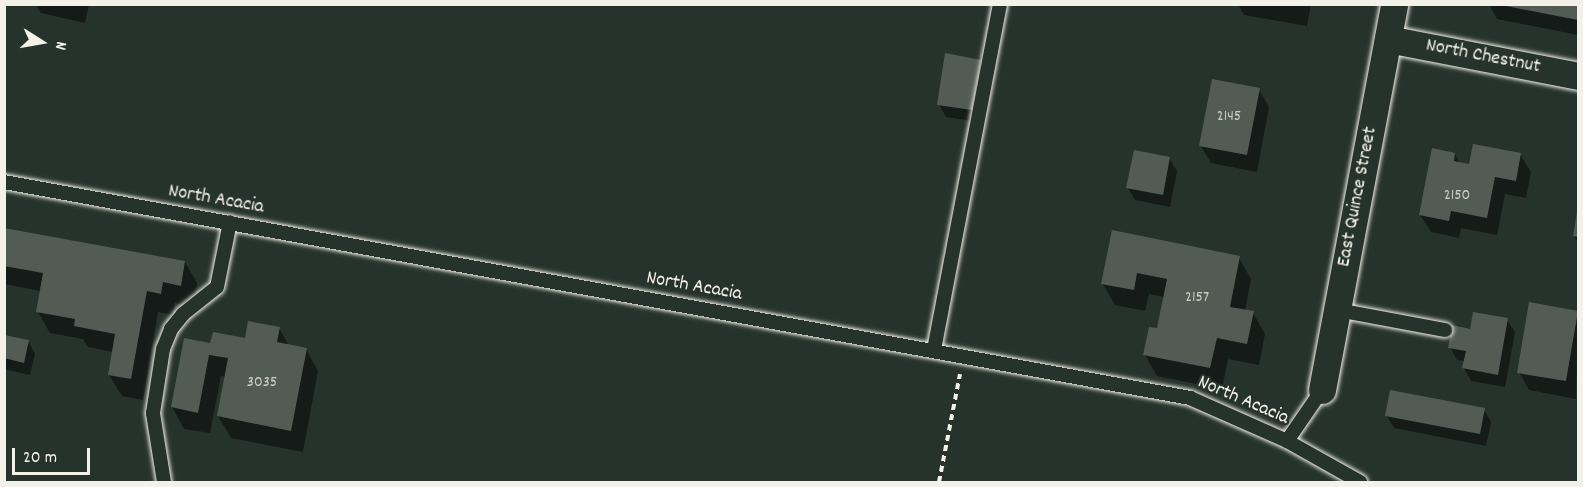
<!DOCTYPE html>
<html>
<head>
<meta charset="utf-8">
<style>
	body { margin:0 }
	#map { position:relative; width:1583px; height:487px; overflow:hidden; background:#26332d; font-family:Dekko,sans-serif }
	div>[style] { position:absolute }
	.shadow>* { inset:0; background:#0007 }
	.building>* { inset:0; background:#525c55 }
	.path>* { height:4px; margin-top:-2px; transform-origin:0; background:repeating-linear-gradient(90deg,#f4f1e8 0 6px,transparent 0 10.5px) }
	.roads { filter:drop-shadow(0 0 2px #f4f1e8) drop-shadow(0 0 2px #f4f1e8) }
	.service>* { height:14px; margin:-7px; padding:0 7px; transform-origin:7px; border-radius:7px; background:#26332d }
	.minor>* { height:27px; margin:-13.5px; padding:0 13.5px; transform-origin:13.5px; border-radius:13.5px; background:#26332d }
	span { translate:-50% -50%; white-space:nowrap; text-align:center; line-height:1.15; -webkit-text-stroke:4.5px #26332d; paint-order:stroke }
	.number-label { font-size:16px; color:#ccccc3 }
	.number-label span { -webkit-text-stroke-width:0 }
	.street-label { font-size:20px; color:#f4f1e8 }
	.frame { position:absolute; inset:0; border:6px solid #f4f1e8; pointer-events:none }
	.north { position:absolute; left:12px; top:12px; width:60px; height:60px; -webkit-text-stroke:4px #26332d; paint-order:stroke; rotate:101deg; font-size:16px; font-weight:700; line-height:24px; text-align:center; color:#f4f1e8 }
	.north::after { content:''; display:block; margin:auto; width:21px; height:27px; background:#f4f1e8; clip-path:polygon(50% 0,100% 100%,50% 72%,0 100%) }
	.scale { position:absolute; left:12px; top:448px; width:78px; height:27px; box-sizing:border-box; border:3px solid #f4f1e8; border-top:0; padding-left:8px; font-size:18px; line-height:21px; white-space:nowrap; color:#f4f1e8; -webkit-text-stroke:4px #26332d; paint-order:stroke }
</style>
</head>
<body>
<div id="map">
	<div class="shadow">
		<div style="clip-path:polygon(35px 4px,89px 4px,85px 23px,41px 13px)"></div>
		<div style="clip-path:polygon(1238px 4px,1311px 4px,1307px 26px,1244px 15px)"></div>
		<div style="clip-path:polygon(1489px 4px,1578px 4px,1578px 35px,1497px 19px)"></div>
		<div style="clip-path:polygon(980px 61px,987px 74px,979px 122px,946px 117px,939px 104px)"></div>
		<div style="clip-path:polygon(1259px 90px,1269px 107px,1257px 172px,1211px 163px,1201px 146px)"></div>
		<div style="clip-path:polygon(1455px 154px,1460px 164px,1470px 166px,1520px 154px,1531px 172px,1526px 198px,1505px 194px,1497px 235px,1461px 228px,1459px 238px,1431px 232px,1420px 215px)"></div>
		<div style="clip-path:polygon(1169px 158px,1177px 171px,1170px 207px,1135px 200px,1128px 188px)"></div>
		<div style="clip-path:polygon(1578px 215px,1578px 243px,1574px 235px)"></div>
		<div style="clip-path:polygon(4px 230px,185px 262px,197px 283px,193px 306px,175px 303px,173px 315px,158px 312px,143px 400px,122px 396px,109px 375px,113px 352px,88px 347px,83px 339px,50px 333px,38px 312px,41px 291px,4px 284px)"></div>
		<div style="clip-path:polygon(1113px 232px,1239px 258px,1251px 279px,1245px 311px,1253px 313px,1265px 334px,1259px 365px,1228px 359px,1222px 389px,1157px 376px,1145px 355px,1158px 330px,1165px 297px,1149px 294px,1145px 311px,1115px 305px,1103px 284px)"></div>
		<div style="clip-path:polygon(1578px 312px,1576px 399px,1529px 390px,1519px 372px)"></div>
		<div style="clip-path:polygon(1507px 320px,1515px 332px,1505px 387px,1471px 381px,1464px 368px,1465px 361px,1457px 360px,1450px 347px,1471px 330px)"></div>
		<div style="clip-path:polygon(279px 328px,289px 346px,306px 349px,318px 371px,303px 452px,231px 438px,218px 416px,226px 377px,221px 376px,210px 433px,184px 429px,172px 407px,212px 345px,246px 340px)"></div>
		<div style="clip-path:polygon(4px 336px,28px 341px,35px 354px,30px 375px,4px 369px)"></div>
		<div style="clip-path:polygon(1484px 410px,1491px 422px,1486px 446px,1394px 428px,1387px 416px)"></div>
	</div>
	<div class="building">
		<div style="clip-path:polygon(1578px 4px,1578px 20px,1506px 6px,1506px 4px)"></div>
		<div style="clip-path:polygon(945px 53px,981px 60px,972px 110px,937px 105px)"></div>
		<div style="clip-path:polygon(1212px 79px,1260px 88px,1247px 155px,1199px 146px)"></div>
		<div style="clip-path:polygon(1473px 144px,1521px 153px,1516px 181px,1495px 177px,1487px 218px,1451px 211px,1449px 221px,1419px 215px,1432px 148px,1455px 153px,1454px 161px,1469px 164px)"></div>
		<div style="clip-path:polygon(1134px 150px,1170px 157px,1163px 195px,1126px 188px)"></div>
		<div style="clip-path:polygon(1577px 212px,1578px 212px,1578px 237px,1573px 236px)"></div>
		<div style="clip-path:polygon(4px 228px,185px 261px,181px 286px,163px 282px,161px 294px,147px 291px,131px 379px,108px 375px,115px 334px,74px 326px,75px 319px,36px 312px,43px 273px,4px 266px)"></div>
		<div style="clip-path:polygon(1112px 230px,1240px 256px,1230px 307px,1254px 311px,1247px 344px,1217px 338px,1210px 368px,1143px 355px,1149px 327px,1157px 328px,1167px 279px,1137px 273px,1134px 290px,1101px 284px)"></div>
		<div style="clip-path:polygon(1529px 302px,1578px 311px,1566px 381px,1517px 373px)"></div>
		<div style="clip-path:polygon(1473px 312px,1508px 318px,1498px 375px,1462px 368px,1466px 351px,1448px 348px,1452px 325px,1470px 329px)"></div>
		<div style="clip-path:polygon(248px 321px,280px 327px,277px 342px,307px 348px,291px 431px,217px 416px,228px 358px,209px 355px,198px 413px,171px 407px,184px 338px,210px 343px,213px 332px,245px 338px)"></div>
		<div style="clip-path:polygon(4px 335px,29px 340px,24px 363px,4px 358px)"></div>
		<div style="clip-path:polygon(1390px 390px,1485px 408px,1480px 434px,1385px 416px)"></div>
	</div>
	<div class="path">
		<div style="left:939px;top:482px;width:110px;rotate:-79deg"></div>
	</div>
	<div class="roads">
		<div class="service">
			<div style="left:4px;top:182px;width:1206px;rotate:10.32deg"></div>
			<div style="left:1190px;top:398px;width:106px;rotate:23.9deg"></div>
			<div style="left:1287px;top:441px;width:84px;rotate:29.3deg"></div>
			<div style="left:1337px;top:310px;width:110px;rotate:10.5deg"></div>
			<div style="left:934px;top:350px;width:352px;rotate:-79.2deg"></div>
			<div style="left:1287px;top:441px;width:62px;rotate:-55.5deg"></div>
			<div style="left:164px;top:482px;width:70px;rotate:-99.1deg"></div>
			<div style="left:153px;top:413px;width:65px;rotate:-81.1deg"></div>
			<div style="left:163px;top:349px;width:22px;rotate:-68deg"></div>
			<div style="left:171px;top:329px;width:19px;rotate:-51deg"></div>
			<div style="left:183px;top:314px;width:43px;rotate:-38.5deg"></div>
			<div style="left:217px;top:287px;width:66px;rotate:-78.7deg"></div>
		</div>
		<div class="minor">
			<div style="left:1388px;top:39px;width:194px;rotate:11deg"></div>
			<div style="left:1322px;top:390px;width:393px;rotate:-79.4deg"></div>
		</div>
	</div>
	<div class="number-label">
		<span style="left:1229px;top:117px">2145</span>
		<span style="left:1457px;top:196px">2150</span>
		<span style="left:1197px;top:298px">2157</span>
		<span style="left:262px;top:383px">3035</span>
	</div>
	<div class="street-label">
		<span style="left:1483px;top:57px;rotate:11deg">North Chestnut</span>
		<span style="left:1358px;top:197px;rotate:-79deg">East Quince Street</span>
		<span style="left:216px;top:200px;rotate:10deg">North Acacia</span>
		<span style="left:694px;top:287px;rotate:10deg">North Acacia</span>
		<span style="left:1243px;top:401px;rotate:23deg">North Acacia</span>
	</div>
	<div class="frame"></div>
	<div class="north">N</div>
	<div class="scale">20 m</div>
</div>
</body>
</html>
